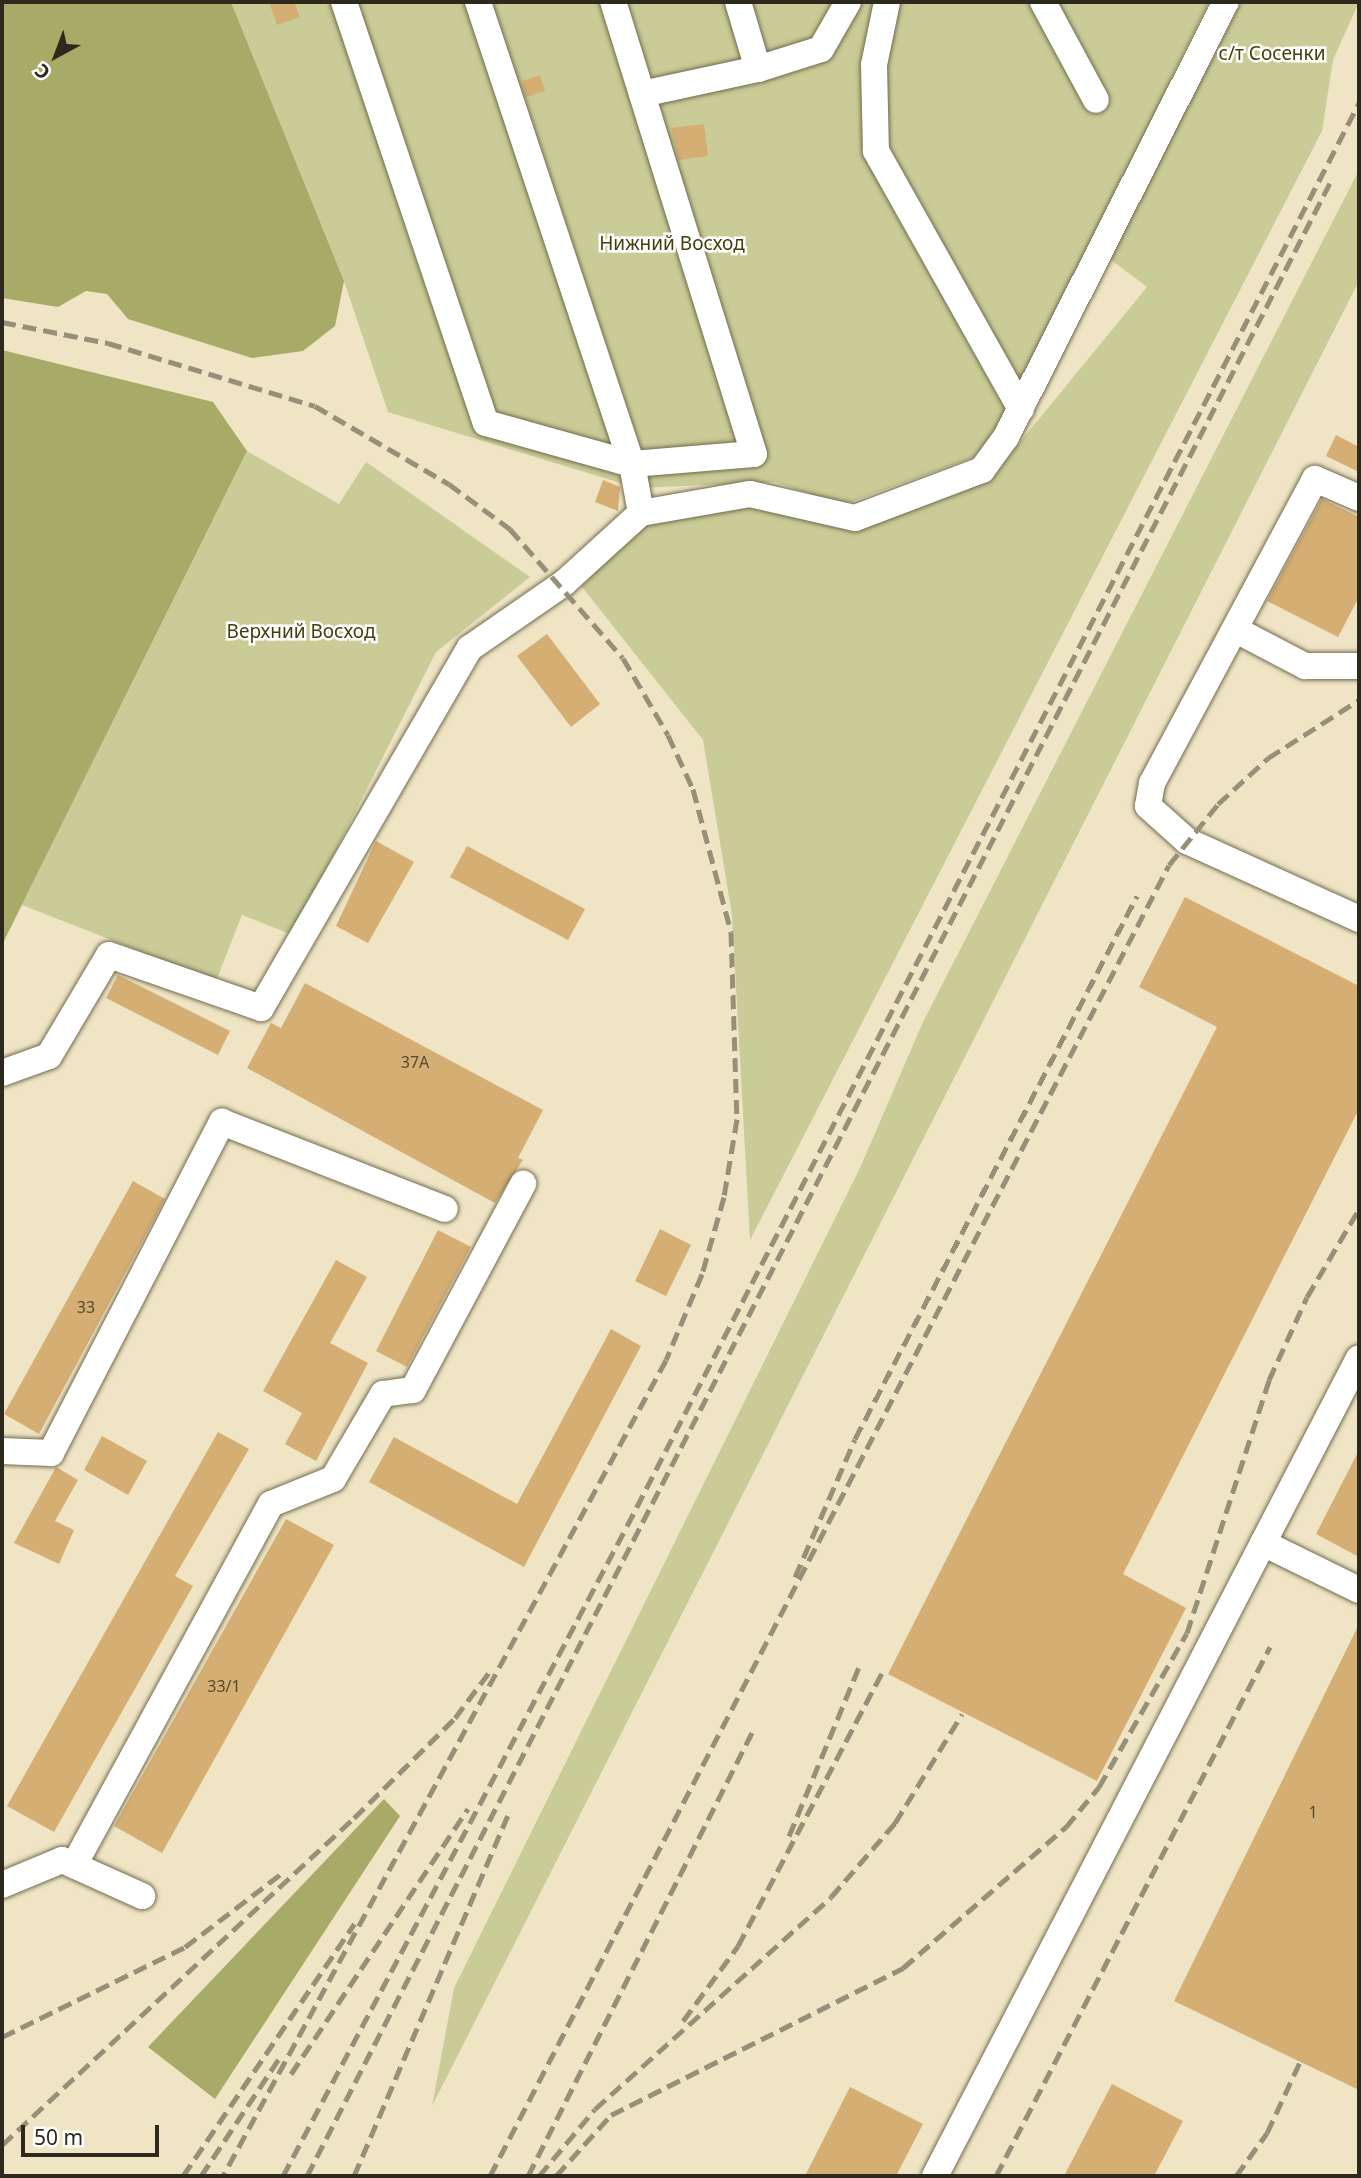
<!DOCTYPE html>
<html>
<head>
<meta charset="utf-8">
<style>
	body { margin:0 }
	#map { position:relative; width:1361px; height:2178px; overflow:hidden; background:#efe5c5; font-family:"Noto Sans",sans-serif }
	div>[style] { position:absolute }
	.green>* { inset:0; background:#c9cc97 }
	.forest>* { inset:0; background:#a7ab67 }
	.building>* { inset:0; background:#d4ae72 }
	.roads { filter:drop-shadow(0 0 2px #746b4e) drop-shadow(0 0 2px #746b4e) }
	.minor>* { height:26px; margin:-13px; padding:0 13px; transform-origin:13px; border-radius:13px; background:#fff }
	.rail>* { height:5px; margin-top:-2.5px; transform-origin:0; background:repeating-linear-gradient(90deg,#979079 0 14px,transparent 0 21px) }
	span { translate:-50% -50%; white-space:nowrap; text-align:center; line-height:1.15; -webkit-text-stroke:5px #fff; paint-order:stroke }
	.number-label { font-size:16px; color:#574a32 }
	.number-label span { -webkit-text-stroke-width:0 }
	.park-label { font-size:19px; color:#3f400b }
	.frame { position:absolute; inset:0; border:4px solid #2d291d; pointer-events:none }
	.north { position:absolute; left:21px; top:21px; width:70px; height:70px; -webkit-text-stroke:5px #fff; paint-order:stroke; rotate:221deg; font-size:19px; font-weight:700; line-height:28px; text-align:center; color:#2d291d }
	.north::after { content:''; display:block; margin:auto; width:24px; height:32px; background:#2d291d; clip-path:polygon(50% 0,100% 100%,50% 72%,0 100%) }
	.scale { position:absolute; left:21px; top:2125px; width:138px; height:32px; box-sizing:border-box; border:4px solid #2d291d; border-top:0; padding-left:9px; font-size:21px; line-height:24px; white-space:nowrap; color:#2d291d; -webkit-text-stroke:5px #fff; paint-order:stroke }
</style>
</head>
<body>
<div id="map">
	<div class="green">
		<div style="clip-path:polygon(231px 2px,1209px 2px,985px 453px,842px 505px,775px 482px,637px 488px,388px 412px,344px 281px)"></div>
		<div style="clip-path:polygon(1241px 2px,1359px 2px,1333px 60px,1322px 131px,750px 1240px,732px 915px,703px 740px,575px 578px,642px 518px,750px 504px,856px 528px,989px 480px,1147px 287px,1110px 259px)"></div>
		<div style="clip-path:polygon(1359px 170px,1359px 281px,432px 2106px,454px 1988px,860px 1168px,922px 1024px)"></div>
		<div style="clip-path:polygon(247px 451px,339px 504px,366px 462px,530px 577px,436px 652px,293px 935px,242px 915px,216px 981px,22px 905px)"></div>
	</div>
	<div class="forest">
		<div style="clip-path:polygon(2px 2px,231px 2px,344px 281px,335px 326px,303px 351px,252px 358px,128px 319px,107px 294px,86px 291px,58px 307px,2px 298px)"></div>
		<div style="clip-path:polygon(2px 350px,213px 402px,247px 451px,2px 945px)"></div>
		<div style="clip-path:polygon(384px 1799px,400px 1816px,215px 2099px,148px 2047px)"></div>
	</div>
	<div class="building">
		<div style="clip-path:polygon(269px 2px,294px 2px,300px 17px,277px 25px)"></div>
		<div style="clip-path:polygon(540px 75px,545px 91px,526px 97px,522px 81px)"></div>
		<div style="clip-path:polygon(704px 124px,708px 156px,679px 160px,671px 128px)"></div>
		<div style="clip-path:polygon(1336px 435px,1359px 447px,1359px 472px,1326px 456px)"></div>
		<div style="clip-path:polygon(603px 480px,620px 487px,618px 511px,595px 502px)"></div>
		<div style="clip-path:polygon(1322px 499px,1359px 517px,1359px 597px,1338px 637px,1267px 601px)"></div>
		<div style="clip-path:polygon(547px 634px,600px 704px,571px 727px,517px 656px)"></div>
		<div style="clip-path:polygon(376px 841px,414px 862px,368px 943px,336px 926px)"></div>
		<div style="clip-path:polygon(467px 846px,585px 909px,568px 940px,450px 877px)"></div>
		<div style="clip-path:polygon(1185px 897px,1359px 986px,1359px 1109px,1123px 1574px,1186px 1608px,1097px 1781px,888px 1674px,1217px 1027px,1139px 987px)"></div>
		<div style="clip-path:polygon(118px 975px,230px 1031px,218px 1055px,106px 998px)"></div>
		<div style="clip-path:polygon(305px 983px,543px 1110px,518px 1158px,523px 1160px,495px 1203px,247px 1068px,271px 1023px,281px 1028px)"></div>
		<div style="clip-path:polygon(133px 1181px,165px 1199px,39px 1434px,4px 1414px)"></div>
		<div style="clip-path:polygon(660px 1229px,691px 1245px,666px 1296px,635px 1281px)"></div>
		<div style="clip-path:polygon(438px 1230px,471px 1247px,407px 1367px,376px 1351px)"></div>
		<div style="clip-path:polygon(336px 1260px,367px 1277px,330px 1343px,368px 1363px,316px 1461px,285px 1444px,302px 1413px,263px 1391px)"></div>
		<div style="clip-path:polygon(611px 1329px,641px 1346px,524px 1567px,369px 1482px,394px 1437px,517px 1504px)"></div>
		<div style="clip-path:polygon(218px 1432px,249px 1449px,175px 1576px,193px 1586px,54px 1832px,7px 1806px)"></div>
		<div style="clip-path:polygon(102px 1436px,147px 1461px,128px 1495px,84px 1470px)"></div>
		<div style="clip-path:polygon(1359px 1450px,1359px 1557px,1316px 1534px)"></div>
		<div style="clip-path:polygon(56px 1467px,78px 1480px,55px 1521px,74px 1530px,59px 1564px,14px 1543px)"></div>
		<div style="clip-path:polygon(286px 1519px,334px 1545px,162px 1853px,114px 1826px)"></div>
		<div style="clip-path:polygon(1359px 1624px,1359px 2090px,1174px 2001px)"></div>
		<div style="clip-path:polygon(1112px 2084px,1183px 2121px,1154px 2176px,1064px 2176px)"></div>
		<div style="clip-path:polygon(850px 2087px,923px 2124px,896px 2176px,805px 2176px)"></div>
	</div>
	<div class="roads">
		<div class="minor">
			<div style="left:344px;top:2px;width:444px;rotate:71.4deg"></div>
			<div style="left:486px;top:423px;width:152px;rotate:15.7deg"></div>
			<div style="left:632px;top:464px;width:50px;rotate:79.6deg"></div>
			<div style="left:478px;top:2px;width:487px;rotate:71.6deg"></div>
			<div style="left:632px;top:464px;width:122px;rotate:-4.7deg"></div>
			<div style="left:754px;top:454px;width:473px;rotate:-107.3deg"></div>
			<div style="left:887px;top:2px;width:64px;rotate:101.7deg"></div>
			<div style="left:874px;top:65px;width:86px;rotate:88.7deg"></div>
			<div style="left:876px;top:151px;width:296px;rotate:60.7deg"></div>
			<div style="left:1043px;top:2px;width:111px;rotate:61.6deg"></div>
			<div style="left:758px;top:69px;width:66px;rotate:-17.6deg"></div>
			<div style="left:821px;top:49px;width:54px;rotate:-60.1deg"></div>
			<div style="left:642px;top:94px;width:119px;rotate:-12.2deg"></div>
			<div style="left:758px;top:69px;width:70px;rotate:-106.6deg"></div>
			<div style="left:1359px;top:498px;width:48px;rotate:-156.6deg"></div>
			<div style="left:1315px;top:479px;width:345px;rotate:118.2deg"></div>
			<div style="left:1152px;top:783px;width:23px;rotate:100deg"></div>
			<div style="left:1148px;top:806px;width:52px;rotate:41.9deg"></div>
			<div style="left:1187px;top:841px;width:189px;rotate:24.4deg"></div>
			<div style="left:1238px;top:631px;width:76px;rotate:27.6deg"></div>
			<div style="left:1305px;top:666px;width:54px"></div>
			<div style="left:2px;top:1073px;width:50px;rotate:-19.9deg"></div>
			<div style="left:49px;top:1056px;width:117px;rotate:-59.3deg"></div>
			<div style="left:109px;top:955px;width:161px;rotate:19.2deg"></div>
			<div style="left:261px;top:1008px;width:416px;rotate:-59.9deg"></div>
			<div style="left:470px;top:648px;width:114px;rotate:-34.7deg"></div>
			<div style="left:564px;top:583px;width:104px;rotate:-42.3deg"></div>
			<div style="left:641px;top:513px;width:111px;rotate:-9.9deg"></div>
			<div style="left:750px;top:494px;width:108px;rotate:12.9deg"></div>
			<div style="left:855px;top:518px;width:136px;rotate:-20.7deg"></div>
			<div style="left:982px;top:470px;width:41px;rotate:-54deg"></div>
			<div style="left:1006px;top:437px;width:487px;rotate:-63.2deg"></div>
			<div style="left:2px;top:1451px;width:49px;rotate:2.3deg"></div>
			<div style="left:51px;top:1453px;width:373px;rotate:-62.7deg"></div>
			<div style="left:222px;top:1122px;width:239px;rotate:21.3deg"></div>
			<div style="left:1263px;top:1543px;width:107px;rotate:26.1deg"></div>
			<div style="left:74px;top:1865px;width:411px;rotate:-61.4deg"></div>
			<div style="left:271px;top:1504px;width:67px;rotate:-22deg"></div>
			<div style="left:333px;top:1479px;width:99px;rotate:-59.5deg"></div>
			<div style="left:383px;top:1394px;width:30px;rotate:-8deg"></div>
			<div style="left:413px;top:1390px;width:234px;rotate:-61.9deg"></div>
			<div style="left:2px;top:1885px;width:65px;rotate:-22.6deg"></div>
			<div style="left:62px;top:1860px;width:88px;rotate:24.2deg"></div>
			<div style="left:935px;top:2176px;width:921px;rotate:-62.6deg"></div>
		</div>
	</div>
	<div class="rail">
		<div style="left:2px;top:322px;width:108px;rotate:11.2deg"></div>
		<div style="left:108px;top:343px;width:216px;rotate:16.9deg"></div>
		<div style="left:315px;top:406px;width:155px;rotate:30.2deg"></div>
		<div style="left:449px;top:484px;width:76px;rotate:36.4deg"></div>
		<div style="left:510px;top:529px;width:171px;rotate:48.8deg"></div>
		<div style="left:623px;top:658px;width:89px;rotate:59.7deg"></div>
		<div style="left:668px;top:735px;width:60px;rotate:65.2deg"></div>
		<div style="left:693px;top:789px;width:148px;rotate:75.1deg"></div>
		<div style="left:731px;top:932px;width:187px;rotate:88.2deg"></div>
		<div style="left:737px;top:1119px;width:79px;rotate:99.5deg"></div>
		<div style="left:724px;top:1197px;width:80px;rotate:105.9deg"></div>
		<div style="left:702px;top:1274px;width:93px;rotate:112.7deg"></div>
		<div style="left:666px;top:1360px;width:928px;rotate:118.5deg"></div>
		<div style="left:795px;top:1577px;width:150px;rotate:-66.5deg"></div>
		<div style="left:855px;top:1439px;width:612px;rotate:-62.56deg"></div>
		<div style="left:789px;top:1836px;width:188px;rotate:-67.5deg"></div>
		<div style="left:683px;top:2021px;width:93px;rotate:-53.7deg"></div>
		<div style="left:738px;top:1946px;width:309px;rotate:-62.2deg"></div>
		<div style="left:2px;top:2037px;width:204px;rotate:-26.2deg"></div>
		<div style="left:185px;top:1947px;width:122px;rotate:-37.3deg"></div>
		<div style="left:291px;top:2074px;width:319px;rotate:-56.3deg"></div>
		<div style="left:2px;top:2145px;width:480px;rotate:-42.9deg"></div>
		<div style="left:354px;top:1818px;width:142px;rotate:-44.7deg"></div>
		<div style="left:455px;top:1718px;width:59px;rotate:-53.3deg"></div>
		<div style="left:183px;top:2176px;width:305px;rotate:-55.8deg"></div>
		<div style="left:201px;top:2176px;width:146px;rotate:-56.4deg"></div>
		<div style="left:283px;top:2176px;width:735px;rotate:-62.11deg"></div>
		<div style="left:627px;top:1526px;width:1600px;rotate:-62.78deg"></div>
		<div style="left:307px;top:2176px;width:2240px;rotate:-62.83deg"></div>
		<div style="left:354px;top:2176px;width:392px;rotate:-66.9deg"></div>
		<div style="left:490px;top:2176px;width:1476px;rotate:-62.62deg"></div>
		<div style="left:1169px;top:865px;width:78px;rotate:-51.2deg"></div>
		<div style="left:1218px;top:804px;width:68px;rotate:-42.6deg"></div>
		<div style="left:1268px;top:758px;width:108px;rotate:-32.5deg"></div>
		<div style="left:528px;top:2176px;width:497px;rotate:-63.2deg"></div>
		<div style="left:539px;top:2176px;width:87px;rotate:-50.1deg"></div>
		<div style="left:595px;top:2109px;width:317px;rotate:-41.9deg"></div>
		<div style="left:831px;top:1897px;width:98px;rotate:-49.1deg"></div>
		<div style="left:895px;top:1823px;width:128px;rotate:-58.4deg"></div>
		<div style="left:556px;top:2176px;width:82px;rotate:-48deg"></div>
		<div style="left:611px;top:2115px;width:327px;rotate:-26.7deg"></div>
		<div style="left:903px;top:1968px;width:216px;rotate:-40.9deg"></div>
		<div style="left:1066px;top:1827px;width:52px;rotate:-50.5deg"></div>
		<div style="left:1099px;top:1787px;width:177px;rotate:-60.3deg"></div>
		<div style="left:1187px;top:1633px;width:266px;rotate:-72deg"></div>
		<div style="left:1269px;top:1380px;width:91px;rotate:-65.4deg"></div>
		<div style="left:1307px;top:1297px;width:102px;rotate:-59.4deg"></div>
		<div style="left:996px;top:2176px;width:596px;rotate:-62.62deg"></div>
		<div style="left:1236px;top:2176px;width:53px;rotate:-54.2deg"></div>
		<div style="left:1267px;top:2133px;width:78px;rotate:-65.1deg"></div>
	</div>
	<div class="number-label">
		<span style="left:415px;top:1062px">37А</span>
		<span style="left:86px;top:1307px">33</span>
		<span style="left:224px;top:1686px">33/1</span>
		<span style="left:1313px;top:1812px">1</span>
	</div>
	<div class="park-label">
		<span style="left:1272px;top:54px">с/т Сосенки</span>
		<span style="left:672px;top:244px">Нижний Восход</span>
		<span style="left:301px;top:632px">Верхний Восход</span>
	</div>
	<div class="frame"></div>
	<div class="north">С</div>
	<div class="scale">50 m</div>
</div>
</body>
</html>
